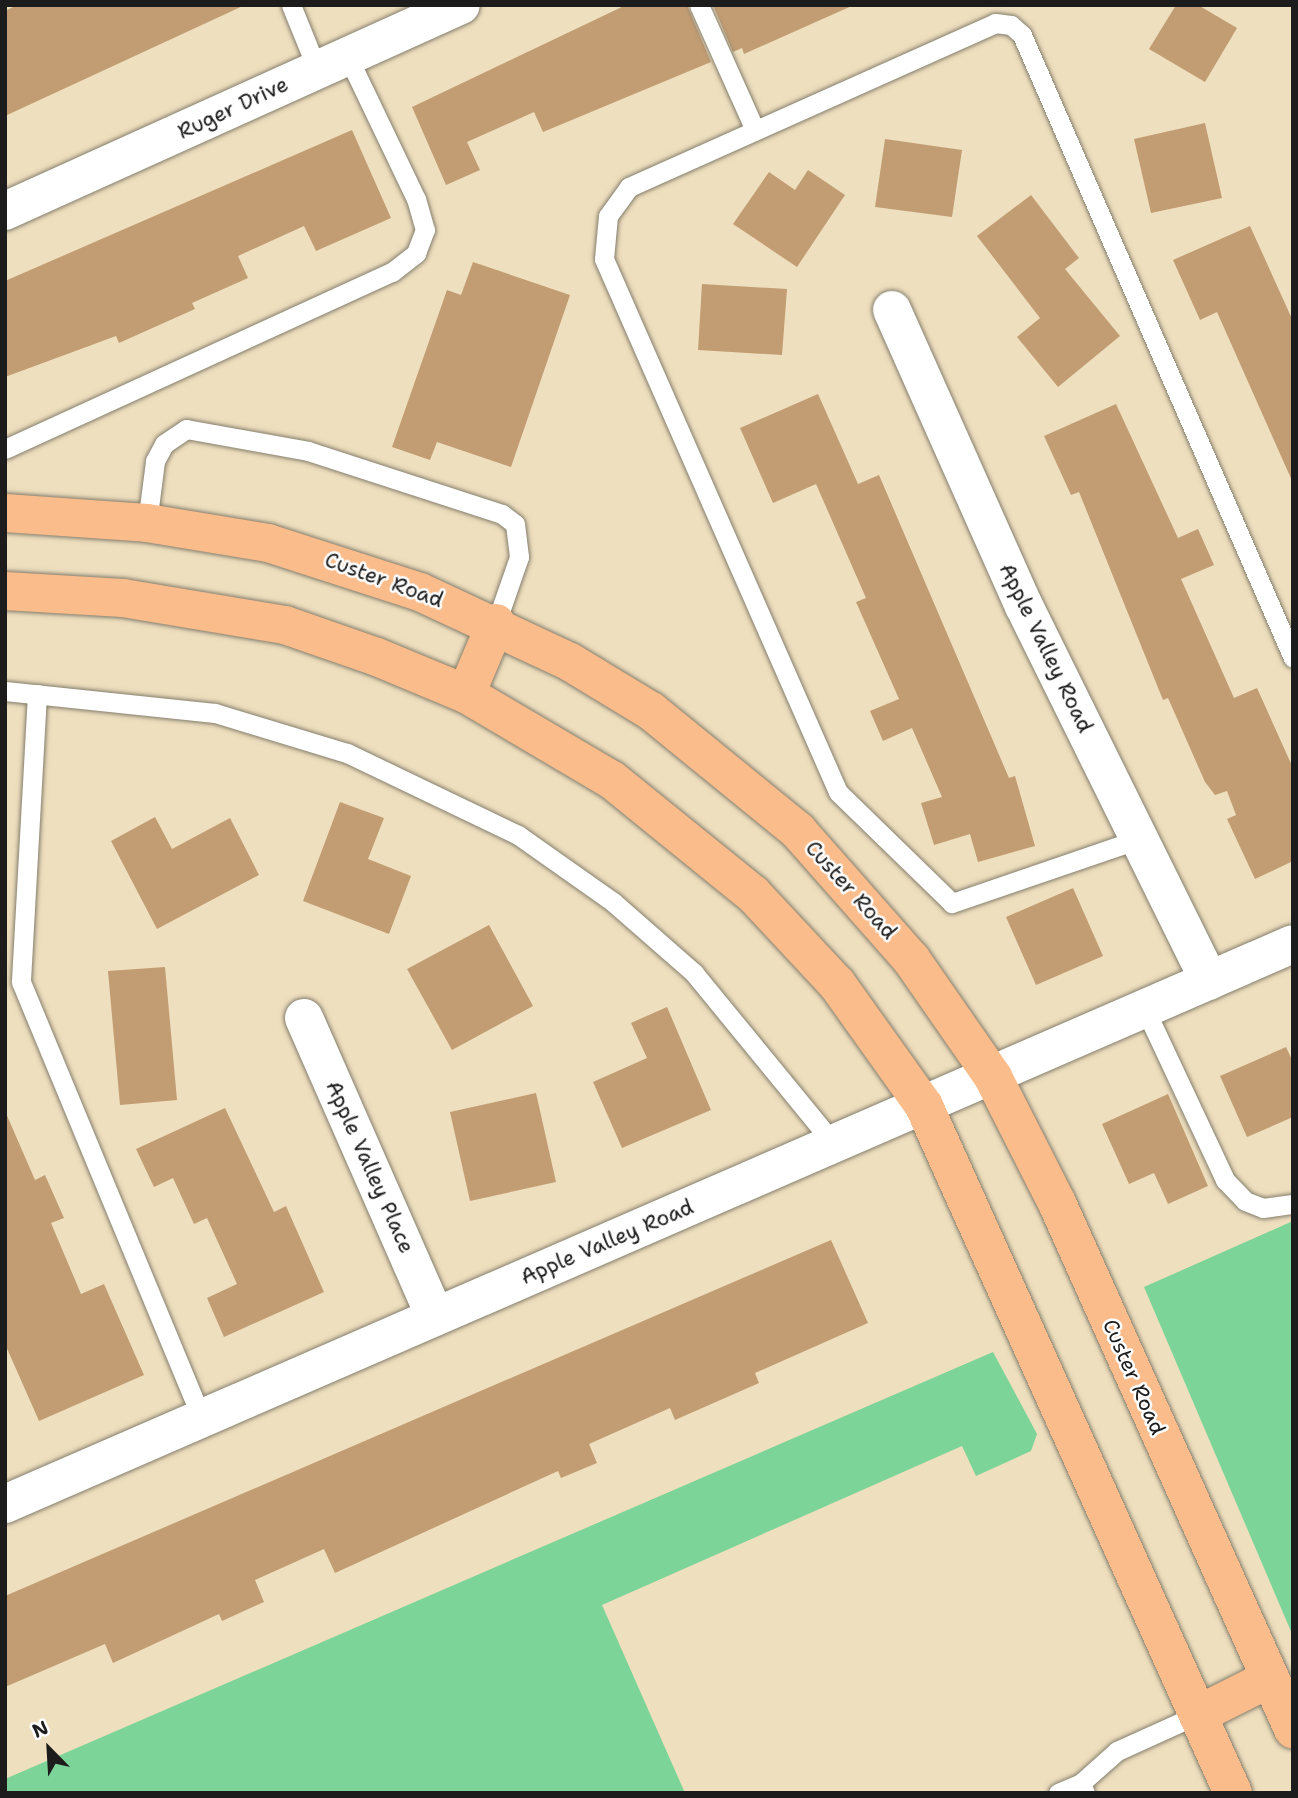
<!DOCTYPE html>
<html>
<head>
<meta charset="utf-8">
<style>
	body { margin:0 }
	#map { position:relative; width:1298px; height:1798px; overflow:hidden; background:#eedfbe; font-family:"Shantell Sans",sans-serif }
	div>[style] { position:absolute }
	.green>* { inset:0; background:#7dd498 }
	.building>* { inset:0; background:#c29d73 }
	.roads { filter:drop-shadow(0 0 2px #857e6d) drop-shadow(0 0 2px #857e6d) }
	.service>* { height:19px; margin:-9.5px; padding:0 9.5px; transform-origin:9.5px; border-radius:9.5px; background:#fff }
	.minor>* { height:38px; margin:-19px; padding:0 19px; transform-origin:19px; border-radius:19px; background:#fff }
	.primary>* { height:38px; margin:-19px; padding:0 19px; transform-origin:19px; border-radius:19px; background:#fabc8b }
	span { translate:-50% -50%; white-space:nowrap; text-align:center; line-height:1.15; -webkit-text-stroke:5px #fff; paint-order:stroke }
	.street-label { font-size:21px; color:#1c1c1c }
	.frame { position:absolute; inset:0; border:7px solid #1c1c1c; pointer-events:none }
	.north { position:absolute; left:14px; top:1714px; width:70px; height:70px; -webkit-text-stroke:5px #fff; paint-order:stroke; rotate:336deg; font-size:19px; font-weight:700; line-height:28px; text-align:center; color:#1c1c1c }
	.north::after { content:''; display:block; margin:auto; width:24px; height:32px; background:#1c1c1c; clip-path:polygon(50% 0,100% 100%,50% 72%,0 100%) }
</style>
</head>
<body>
<div id="map">
	<div class="green">
		<div style="clip-path:polygon(1293px 1221px,1293px 1636px,1144px 1287px)"></div>
		<div style="clip-path:polygon(993px 1352px,1037px 1434px,1031px 1451px,976px 1476px,962px 1446px,602px 1605px,685px 1793px,5px 1793px,5px 1779px)"></div>
	</div>
	<div class="building">
		<div style="clip-path:polygon(17px 5px,245px 5px,5px 116px,5px 11px)"></div>
		<div style="clip-path:polygon(626px 5px,687px 5px,711px 62px,543px 132px,534px 112px,467px 142px,480px 170px,446px 185px,412px 107px)"></div>
		<div style="clip-path:polygon(713px 5px,854px 5px,744px 54px,742px 48px,733px 52px)"></div>
		<div style="clip-path:polygon(1176px 5px,1198px 5px,1237px 28px,1205px 82px,1149px 49px)"></div>
		<div style="clip-path:polygon(1205px 123px,1222px 198px,1151px 213px,1134px 139px)"></div>
		<div style="clip-path:polygon(352px 130px,391px 218px,316px 251px,304px 226px,238px 256px,248px 278px,192px 303px,195px 309px,119px 343px,116px 336px,5px 377px,5px 281px)"></div>
		<div style="clip-path:polygon(885px 139px,962px 150px,952px 217px,875px 207px)"></div>
		<div style="clip-path:polygon(808px 170px,845px 195px,797px 267px,733px 224px,769px 172px,795px 190px)"></div>
		<div style="clip-path:polygon(1031px 195px,1079px 258px,1065px 269px,1120px 336px,1058px 387px,1017px 337px,1040px 318px,977px 236px)"></div>
		<div style="clip-path:polygon(1250px 226px,1293px 321px,1293px 483px,1217px 312px,1200px 320px,1173px 260px)"></div>
		<div style="clip-path:polygon(473px 262px,570px 295px,511px 467px,437px 442px,430px 460px,392px 447px,447px 290px,461px 295px)"></div>
		<div style="clip-path:polygon(702px 284px,787px 289px,782px 355px,698px 350px)"></div>
		<div style="clip-path:polygon(818px 394px,858px 484px,879px 475px,1009px 778px,1015px 776px,1035px 846px,978px 862px,970px 834px,934px 845px,921px 803px,942px 797px,912px 728px,883px 741px,870px 711px,899px 699px,856px 602px,866px 598px,816px 484px,773px 503px,740px 428px)"></div>
		<div style="clip-path:polygon(1116px 404px,1178px 538px,1198px 529px,1214px 565px,1181px 579px,1234px 698px,1257px 688px,1293px 768px,1293px 861px,1255px 879px,1227px 819px,1236px 815px,1227px 791px,1215px 795px,1205px 782px,1168px 698px,1163px 700px,1079px 492px,1071px 495px,1044px 436px)"></div>
		<div style="clip-path:polygon(340px 802px,384px 818px,368px 859px,411px 876px,389px 934px,303px 901px)"></div>
		<div style="clip-path:polygon(155px 817px,172px 849px,230px 818px,259px 875px,157px 929px,111px 841px)"></div>
		<div style="clip-path:polygon(1073px 888px,1103px 956px,1036px 985px,1006px 917px)"></div>
		<div style="clip-path:polygon(489px 925px,533px 1006px,452px 1050px,407px 969px)"></div>
		<div style="clip-path:polygon(165px 967px,177px 1100px,120px 1105px,108px 971px)"></div>
		<div style="clip-path:polygon(667px 1007px,711px 1110px,622px 1148px,593px 1082px,647px 1058px,631px 1023px)"></div>
		<div style="clip-path:polygon(1286px 1047px,1293px 1062px,1293px 1117px,1247px 1137px,1220px 1076px)"></div>
		<div style="clip-path:polygon(536px 1093px,556px 1182px,470px 1201px,450px 1112px)"></div>
		<div style="clip-path:polygon(1168px 1094px,1208px 1186px,1168px 1204px,1154px 1173px,1129px 1184px,1102px 1124px)"></div>
		<div style="clip-path:polygon(225px 1108px,274px 1212px,286px 1206px,324px 1292px,224px 1337px,207px 1298px,237px 1284px,207px 1218px,194px 1224px,173px 1178px,154px 1187px,136px 1149px)"></div>
		<div style="clip-path:polygon(5px 1111px,35px 1180px,45px 1175px,64px 1218px,51px 1223px,81px 1294px,104px 1284px,144px 1375px,39px 1421px,5px 1344px)"></div>
		<div style="clip-path:polygon(831px 1240px,868px 1323px,755px 1373px,759px 1383px,675px 1420px,670px 1408px,589px 1444px,597px 1463px,561px 1478px,558px 1471px,335px 1573px,324px 1549px,255px 1580px,264px 1602px,222px 1621px,219px 1614px,113px 1663px,105px 1644px,5px 1687px,5px 1596px)"></div>
	</div>
	<div class="roads">
		<div class="service">
			<div style="left:291px;top:5px;width:69px;rotate:67.9deg"></div>
			<div style="left:699px;top:5px;width:137px;rotate:65.9deg"></div>
			<div style="left:5px;top:449px;width:426px;rotate:-24.6deg"></div>
			<div style="left:392px;top:272px;width:31px;rotate:-38deg"></div>
			<div style="left:416px;top:253px;width:25px;rotate:-69deg"></div>
			<div style="left:425px;top:230px;width:32px;rotate:-106deg"></div>
			<div style="left:416px;top:199px;width:160px;rotate:-115.6deg"></div>
			<div style="left:147px;top:523px;width:63px;rotate:-82.6deg"></div>
			<div style="left:155px;top:461px;width:19px;rotate:-62deg"></div>
			<div style="left:164px;top:444px;width:27px;rotate:-34deg"></div>
			<div style="left:186px;top:429px;width:124px;rotate:10.2deg"></div>
			<div style="left:308px;top:451px;width:204px;rotate:18deg"></div>
			<div style="left:502px;top:514px;width:16px;rotate:38deg"></div>
			<div style="left:515px;top:524px;width:33px;rotate:83deg"></div>
			<div style="left:519px;top:557px;width:70px;rotate:109.2deg"></div>
			<div style="left:5px;top:691px;width:211px;rotate:6deg"></div>
			<div style="left:215px;top:713px;width:138px;rotate:16.9deg"></div>
			<div style="left:347px;top:753px;width:190px;rotate:25.6deg"></div>
			<div style="left:518px;top:835px;width:116px;rotate:35.2deg"></div>
			<div style="left:613px;top:902px;width:108px;rotate:41.2deg"></div>
			<div style="left:694px;top:973px;width:221px;rotate:50.7deg"></div>
			<div style="left:37px;top:694px;width:288px;rotate:93.2deg"></div>
			<div style="left:21px;top:982px;width:472px;rotate:67.5deg"></div>
			<div style="left:1139px;top:839px;width:198px;rotate:161.1deg"></div>
			<div style="left:952px;top:903px;width:159px;rotate:-135.8deg"></div>
			<div style="left:838px;top:792px;width:582px;rotate:-113.7deg"></div>
			<div style="left:604px;top:259px;width:43px;rotate:-84.7deg"></div>
			<div style="left:608px;top:216px;width:36px;rotate:-54deg"></div>
			<div style="left:629px;top:187px;width:401px;rotate:-24.1deg"></div>
			<div style="left:995px;top:23px;width:16px;rotate:7deg"></div>
			<div style="left:1011px;top:25px;width:15px;rotate:42deg"></div>
			<div style="left:1022px;top:35px;width:679px;rotate:66.49deg"></div>
			<div style="left:1145px;top:1009px;width:189px;rotate:64.9deg"></div>
			<div style="left:1225px;top:1180px;width:29px;rotate:46deg"></div>
			<div style="left:1245px;top:1201px;width:19px;rotate:21deg"></div>
			<div style="left:1263px;top:1208px;width:30px;rotate:-8deg"></div>
			<div style="left:1058px;top:1793px;width:25px;rotate:-23deg"></div>
			<div style="left:1085px;top:1793px;width:11px;rotate:-112deg"></div>
			<div style="left:1081px;top:1783px;width:48px;rotate:-41.6deg"></div>
			<div style="left:1117px;top:1751px;width:90px;rotate:-24.3deg"></div>
		</div>
		<div class="minor">
			<div style="left:5px;top:211px;width:500px;rotate:-24.31deg"></div>
			<div style="left:892px;top:310px;width:324px;rotate:66deg"></div>
			<div style="left:1024px;top:606px;width:418px;rotate:63.7deg"></div>
			<div style="left:304px;top:1018px;width:326px;rotate:66.3deg"></div>
			<div style="left:5px;top:1504px;width:1404px;rotate:-23.5deg"></div>
		</div>
		<div class="primary">
			<div style="left:5px;top:513px;width:142px;rotate:4deg"></div>
			<div style="left:147px;top:523px;width:123px;rotate:9.4deg"></div>
			<div style="left:268px;top:543px;width:160px;rotate:17.9deg"></div>
			<div style="left:420px;top:592px;width:166px;rotate:25deg"></div>
			<div style="left:570px;top:662px;width:95px;rotate:31.2deg"></div>
			<div style="left:651px;top:711px;width:190px;rotate:39.2deg"></div>
			<div style="left:798px;top:831px;width:171px;rotate:48.6deg"></div>
			<div style="left:911px;top:959px;width:144px;rotate:55.2deg"></div>
			<div style="left:993px;top:1077px;width:141px;rotate:63.1deg"></div>
			<div style="left:1057px;top:1203px;width:577px;rotate:65.84deg"></div>
			<div style="left:5px;top:591px;width:118px;rotate:3.4deg"></div>
			<div style="left:123px;top:598px;width:164px;rotate:9.5deg"></div>
			<div style="left:285px;top:625px;width:97px;rotate:19.2deg"></div>
			<div style="left:377px;top:657px;width:96px;rotate:22.6deg"></div>
			<div style="left:466px;top:694px;width:169px;rotate:30.5deg"></div>
			<div style="left:612px;top:780px;width:181px;rotate:39deg"></div>
			<div style="left:753px;top:894px;width:123px;rotate:47deg"></div>
			<div style="left:837px;top:984px;width:150px;rotate:54.5deg"></div>
			<div style="left:924px;top:1106px;width:753px;rotate:65.78deg"></div>
			<div style="left:466px;top:694px;width:77px;rotate:-67.1deg"></div>
			<div style="left:1199px;top:1714px;width:78px;rotate:-26.6deg"></div>
		</div>
	</div>
	<div class="street-label">
		<span style="left:233px;top:108px;rotate:-25deg">Ruger Drive</span>
		<span style="left:384px;top:580px;rotate:20deg">Custer Road</span>
		<span style="left:1046px;top:648px;rotate:64deg">Apple Valley Road</span>
		<span style="left:851px;top:890px;rotate:48deg">Custer Road</span>
		<span style="left:370px;top:1167px;rotate:66deg">Apple Valley Place</span>
		<span style="left:607px;top:1242px;rotate:-23deg">Apple Valley Road</span>
		<span style="left:1134px;top:1377px;rotate:66deg">Custer Road</span>
	</div>
	<div class="frame"></div>
	<div class="north">N</div>
</div>
</body>
</html>
